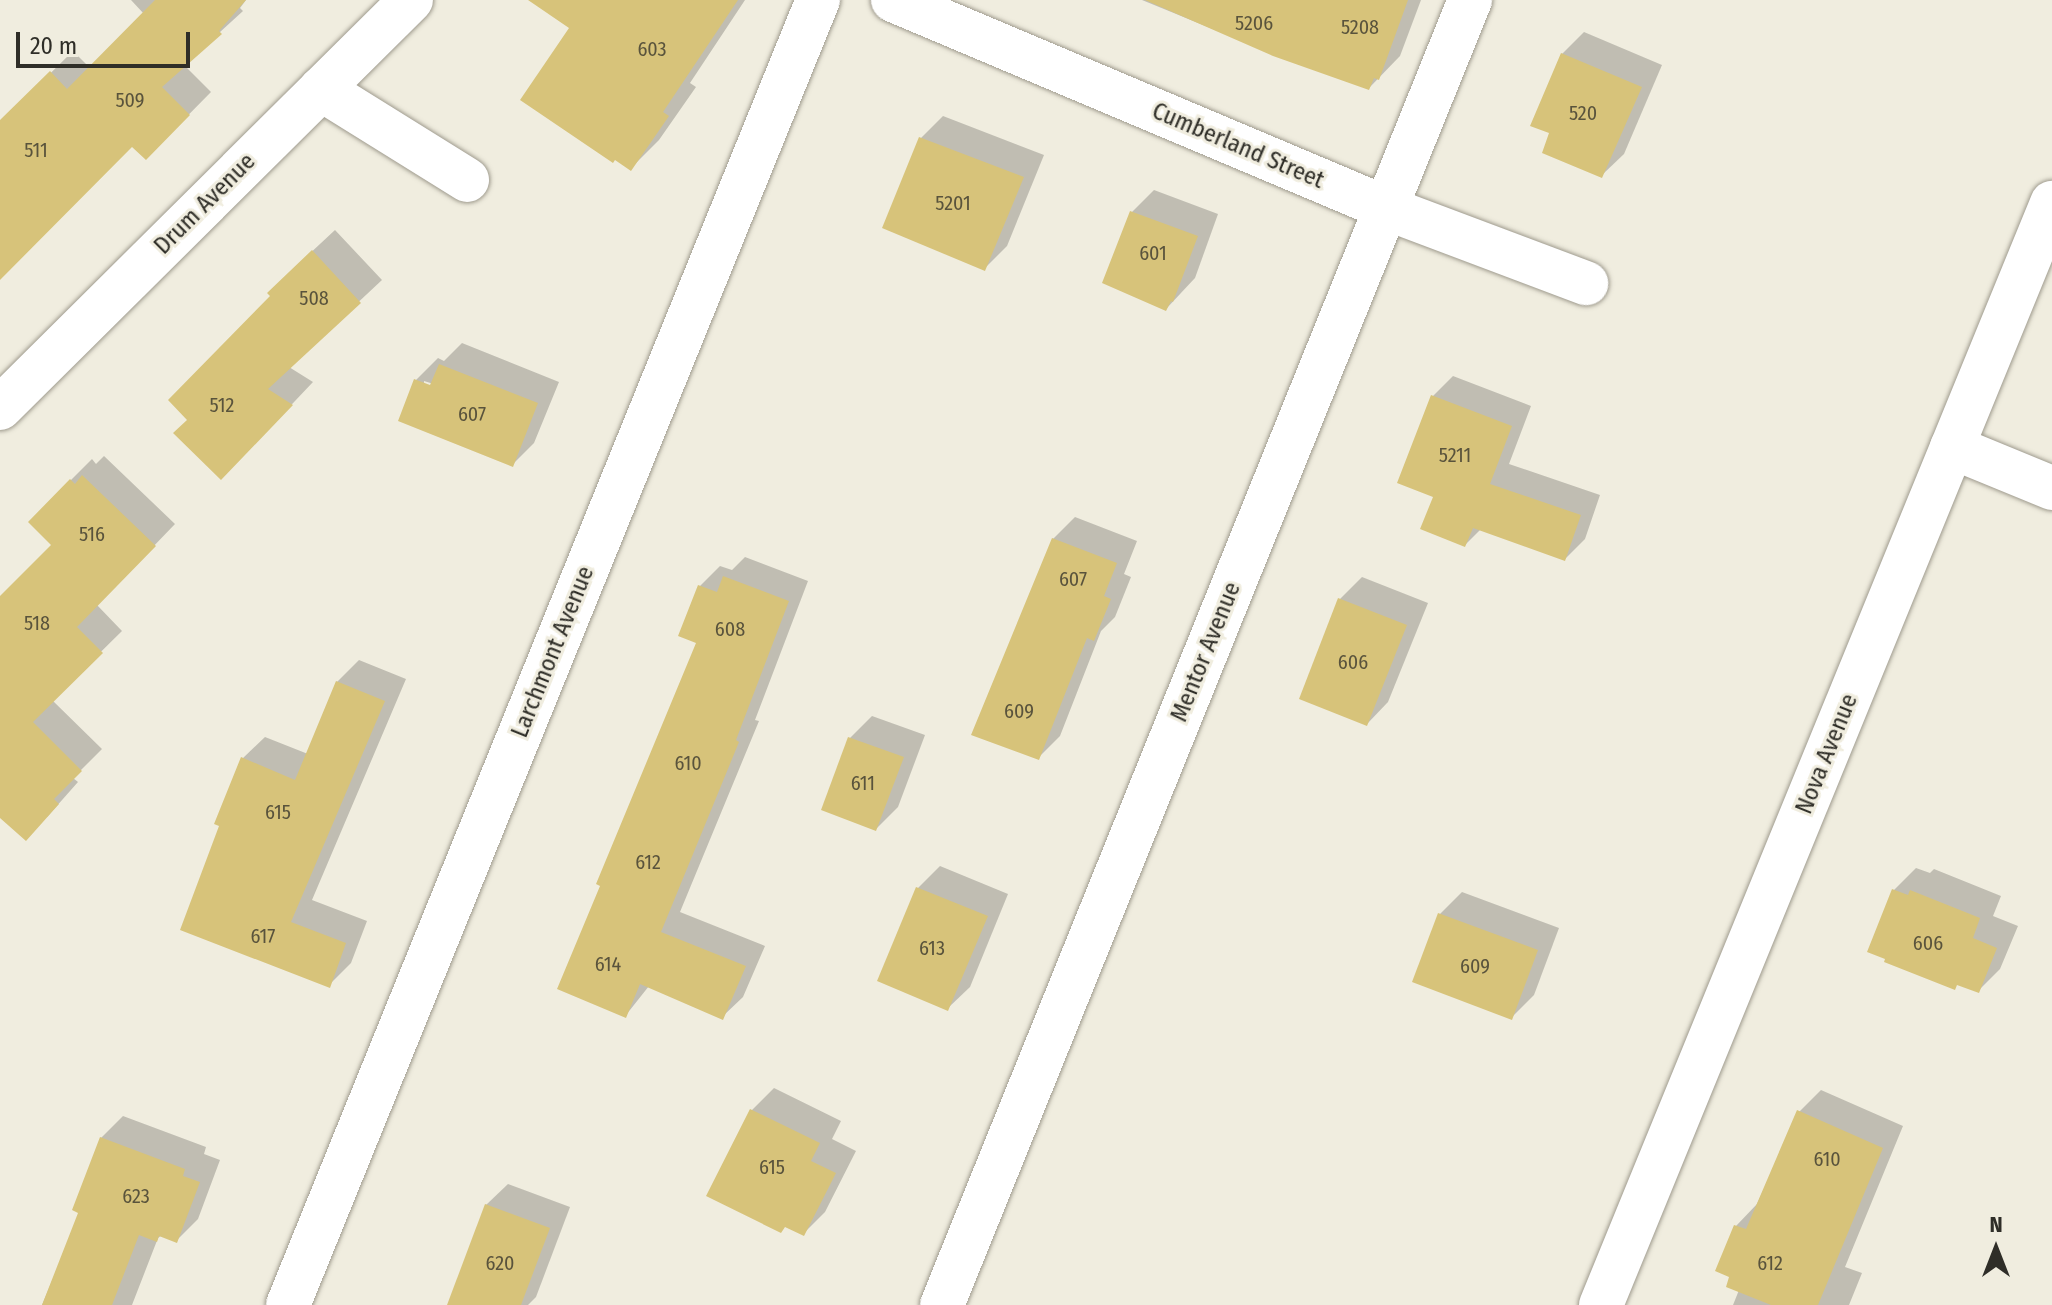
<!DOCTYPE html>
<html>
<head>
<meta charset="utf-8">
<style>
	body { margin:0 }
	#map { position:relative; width:2052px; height:1305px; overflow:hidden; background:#f0eddf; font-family:"Fira Sans Condensed",sans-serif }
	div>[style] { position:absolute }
	.shadow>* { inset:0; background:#0003 }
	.building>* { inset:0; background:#d7c37a }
	.roads { filter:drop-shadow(0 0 2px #9f9b8e) drop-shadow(0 0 2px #9f9b8e) }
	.minor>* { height:44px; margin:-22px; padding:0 22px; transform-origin:22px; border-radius:22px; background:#fff }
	span { translate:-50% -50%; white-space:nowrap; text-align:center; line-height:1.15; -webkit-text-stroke:6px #f0eddf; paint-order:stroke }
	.number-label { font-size:20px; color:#59533c }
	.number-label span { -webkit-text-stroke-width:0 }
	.street-label { font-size:24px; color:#2f2e28 }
	.north { position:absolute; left:1956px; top:1209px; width:80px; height:80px; -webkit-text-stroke:6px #f0eddf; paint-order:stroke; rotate:0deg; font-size:22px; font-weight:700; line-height:32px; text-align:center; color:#2f2e28 }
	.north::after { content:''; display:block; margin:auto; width:28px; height:36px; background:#2f2e28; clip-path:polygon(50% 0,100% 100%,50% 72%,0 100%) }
	.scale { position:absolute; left:16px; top:32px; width:174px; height:36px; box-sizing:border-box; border:4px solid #2f2e28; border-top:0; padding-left:10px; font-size:24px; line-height:28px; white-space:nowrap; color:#2f2e28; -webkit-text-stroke:6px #f0eddf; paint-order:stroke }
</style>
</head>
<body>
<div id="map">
	<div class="shadow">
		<div style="clip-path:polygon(131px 0,246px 0,240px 8px,243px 11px,184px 65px,211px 92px,146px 158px,132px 144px,0 276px,0 123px,73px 51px,90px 68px,144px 14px)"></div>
		<div style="clip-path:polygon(531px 0,745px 0,690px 83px,696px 87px,659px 140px,631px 168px,572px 28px)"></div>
		<div style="clip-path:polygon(1142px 0,1421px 0,1400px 56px,1369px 88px,1274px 54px)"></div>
		<div style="clip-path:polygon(1584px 32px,1662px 65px,1624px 154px,1602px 175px,1552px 132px,1562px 54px)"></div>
		<div style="clip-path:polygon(943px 116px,1044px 155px,1007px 246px,985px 268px,921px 138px)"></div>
		<div style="clip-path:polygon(1154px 190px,1218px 214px,1195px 278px,1166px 309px,1132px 212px)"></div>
		<div style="clip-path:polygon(335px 230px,382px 280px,289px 367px,313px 382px,243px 456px,190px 420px,291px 271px)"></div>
		<div style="clip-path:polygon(evenodd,462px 343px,559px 382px,534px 443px,512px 465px,416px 380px,438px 358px,444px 361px,462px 343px,424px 381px,440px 386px,424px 385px,424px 381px)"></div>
		<div style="clip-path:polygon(1453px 376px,1531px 406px,1509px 464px,1600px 495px,1585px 539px,1565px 559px,1481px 529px,1465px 545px,1436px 496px,1400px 481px,1433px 396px)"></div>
		<div style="clip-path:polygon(104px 456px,175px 524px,97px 605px,122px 631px,52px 700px,102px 749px,73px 778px,78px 782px,47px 817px,0 815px,0 598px,54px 545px,71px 480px,92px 459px,96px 464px)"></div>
		<div style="clip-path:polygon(1075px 517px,1137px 541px,1124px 574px,1131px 577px,1115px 617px,1101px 631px,1060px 736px,1038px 758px,1053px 539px)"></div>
		<div style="clip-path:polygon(745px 557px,808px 581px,755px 720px,759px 721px,680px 912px,765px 946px,743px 997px,722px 1017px,649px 986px,626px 1015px,698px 642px,700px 586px,720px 566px,732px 570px)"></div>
		<div style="clip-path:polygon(1362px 577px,1428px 603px,1388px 702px,1367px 724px,1340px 599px)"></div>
		<div style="clip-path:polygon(359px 660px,406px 679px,312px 900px,367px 921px,351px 963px,329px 985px,221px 825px,243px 758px,265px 737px,308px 754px,337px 682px)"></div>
		<div style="clip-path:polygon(872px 716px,925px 735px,898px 807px,876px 829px,850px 738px)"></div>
		<div style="clip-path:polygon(940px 866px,1008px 894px,970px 987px,948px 1008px,918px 888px)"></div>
		<div style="clip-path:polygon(1916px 868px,1930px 873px,1934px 869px,2001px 896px,1993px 916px,2018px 926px,2000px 969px,1978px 991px,1894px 890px)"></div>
		<div style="clip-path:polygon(1462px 892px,1559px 928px,1534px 995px,1512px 1017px,1440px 914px)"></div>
		<div style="clip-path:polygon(774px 1088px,841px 1121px,832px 1139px,856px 1151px,825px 1212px,803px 1234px,709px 1195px,752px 1110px)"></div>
		<div style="clip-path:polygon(1821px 1090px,1903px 1126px,1845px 1267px,1862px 1273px,1849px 1305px,1733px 1305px,1739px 1290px,1736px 1226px,1757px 1204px,1799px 1112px)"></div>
		<div style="clip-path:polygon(123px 1116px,206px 1147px,204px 1154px,220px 1160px,198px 1219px,176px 1241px,162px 1235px,158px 1238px,132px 1305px,42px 1305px,81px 1211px,101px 1138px)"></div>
		<div style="clip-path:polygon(508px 1184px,570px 1207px,536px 1297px,528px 1305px,477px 1305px,486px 1205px)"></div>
	</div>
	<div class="building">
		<div style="clip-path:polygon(155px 0,246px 0,219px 31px,222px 34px,162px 87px,190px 115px,146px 160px,132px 147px,0 280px,0 120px,50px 71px,67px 89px)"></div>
		<div style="clip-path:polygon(528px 0,738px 0,663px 112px,669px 116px,631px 171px,615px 160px,613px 163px,520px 100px,569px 28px)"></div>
		<div style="clip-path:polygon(1145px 0,1408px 0,1379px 80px,1374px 78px,1369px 90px,1273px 56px)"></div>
		<div style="clip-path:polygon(1561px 53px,1642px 87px,1602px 178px,1542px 153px,1549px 133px,1530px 126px)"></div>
		<div style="clip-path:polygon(919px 137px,1024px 177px,985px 271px,882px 228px)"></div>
		<div style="clip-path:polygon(1130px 211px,1198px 236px,1173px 302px,1171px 301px,1166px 311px,1102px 283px)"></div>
		<div style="clip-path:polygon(312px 250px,361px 303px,268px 389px,293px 405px,221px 480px,173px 433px,187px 420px,168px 400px,270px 296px,267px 293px)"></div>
		<div style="clip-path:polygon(439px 364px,538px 403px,513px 467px,398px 421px,414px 379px,430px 385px)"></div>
		<div style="clip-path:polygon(1431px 395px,1512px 426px,1490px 484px,1581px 515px,1565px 561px,1473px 528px,1465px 547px,1420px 529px,1433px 497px,1397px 483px)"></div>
		<div style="clip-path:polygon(82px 475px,156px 546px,77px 627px,103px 653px,33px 722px,82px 771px,54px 799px,59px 804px,26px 841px,0 818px,0 596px,51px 545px,28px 522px,70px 479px,75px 484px)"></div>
		<div style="clip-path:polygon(1052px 538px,1117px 563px,1104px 596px,1111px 599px,1094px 641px,1087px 638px,1039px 760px,971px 735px)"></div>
		<div style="clip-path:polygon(723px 576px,789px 601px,736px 740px,739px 742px,661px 932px,746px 966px,723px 1020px,640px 984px,626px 1018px,557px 989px,600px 886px,596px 884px,696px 643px,678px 636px,698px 585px,717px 592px)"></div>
		<div style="clip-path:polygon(1338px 598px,1407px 625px,1367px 726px,1299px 699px)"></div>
		<div style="clip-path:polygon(336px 681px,385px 701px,291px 922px,346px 943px,330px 988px,180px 930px,219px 826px,214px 824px,241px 757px,295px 780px)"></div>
		<div style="clip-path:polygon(848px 737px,904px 757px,876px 831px,821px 810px)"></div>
		<div style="clip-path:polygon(916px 887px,988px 916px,948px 1011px,877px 981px)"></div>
		<div style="clip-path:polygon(1892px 889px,1908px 895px,1910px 890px,1980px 918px,1973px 938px,1997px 948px,1979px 993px,1957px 985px,1955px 990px,1884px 962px,1885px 959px,1867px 952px)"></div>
		<div style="clip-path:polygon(1438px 913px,1538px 950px,1512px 1020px,1412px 982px)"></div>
		<div style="clip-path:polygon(750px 1109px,820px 1143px,811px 1161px,836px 1173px,804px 1236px,785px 1227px,781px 1233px,706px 1196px)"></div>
		<div style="clip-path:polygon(1797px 1110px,1883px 1148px,1818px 1305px,1771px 1305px,1726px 1287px,1729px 1277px,1715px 1271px,1734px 1225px,1746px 1229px)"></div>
		<div style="clip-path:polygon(100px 1137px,185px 1169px,183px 1176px,200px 1182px,177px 1243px,159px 1236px,157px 1242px,139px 1235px,112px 1305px,42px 1305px,78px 1213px,72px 1210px)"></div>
		<div style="clip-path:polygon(485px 1204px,550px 1228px,521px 1305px,447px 1305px)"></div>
	</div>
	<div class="roads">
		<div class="minor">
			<div style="left:893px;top:0;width:535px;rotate:22.88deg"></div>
			<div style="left:1386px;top:208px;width:214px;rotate:20.6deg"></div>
			<div style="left:321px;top:89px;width:172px;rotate:31.9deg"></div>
			<div style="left:0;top:408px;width:579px;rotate:-44.79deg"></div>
			<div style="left:1952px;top:447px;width:108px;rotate:22.3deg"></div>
			<div style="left:288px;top:1305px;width:1409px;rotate:-67.9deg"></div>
			<div style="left:942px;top:1305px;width:1408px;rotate:-67.97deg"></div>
			<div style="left:1601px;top:1305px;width:1191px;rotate:-67.74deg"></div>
		</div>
	</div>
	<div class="number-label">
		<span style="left:1254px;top:23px">5206</span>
		<span style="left:1360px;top:27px">5208</span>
		<span style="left:652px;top:49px">603</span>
		<span style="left:130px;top:100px">509</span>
		<span style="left:1583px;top:113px">520</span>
		<span style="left:36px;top:150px">511</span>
		<span style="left:953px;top:203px">5201</span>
		<span style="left:1153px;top:253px">601</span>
		<span style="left:314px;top:298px">508</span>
		<span style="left:222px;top:405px">512</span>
		<span style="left:472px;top:414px">607</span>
		<span style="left:1455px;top:455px">5211</span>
		<span style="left:92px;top:534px">516</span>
		<span style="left:1073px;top:579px">607</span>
		<span style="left:37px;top:623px">518</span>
		<span style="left:730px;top:629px">608</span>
		<span style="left:1353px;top:662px">606</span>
		<span style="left:1019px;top:711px">609</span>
		<span style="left:688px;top:763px">610</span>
		<span style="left:863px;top:783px">611</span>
		<span style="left:278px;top:812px">615</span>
		<span style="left:648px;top:862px">612</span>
		<span style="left:263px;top:936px">617</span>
		<span style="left:1928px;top:943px">606</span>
		<span style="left:932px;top:948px">613</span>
		<span style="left:608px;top:964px">614</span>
		<span style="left:1475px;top:966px">609</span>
		<span style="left:1827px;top:1159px">610</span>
		<span style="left:772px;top:1167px">615</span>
		<span style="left:136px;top:1196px">623</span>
		<span style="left:500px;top:1263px">620</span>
		<span style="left:1770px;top:1263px">612</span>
	</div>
	<div class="street-label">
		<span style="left:1238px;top:146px;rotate:23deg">Cumberland Street</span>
		<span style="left:205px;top:204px;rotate:-45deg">Drum Avenue</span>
		<span style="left:553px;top:652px;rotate:-68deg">Larchmont Avenue</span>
		<span style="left:1206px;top:652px;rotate:-68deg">Mentor Avenue</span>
		<span style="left:1827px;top:754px;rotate:-68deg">Nova Avenue</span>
	</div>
	<div class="north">N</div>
	<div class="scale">20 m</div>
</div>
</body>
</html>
